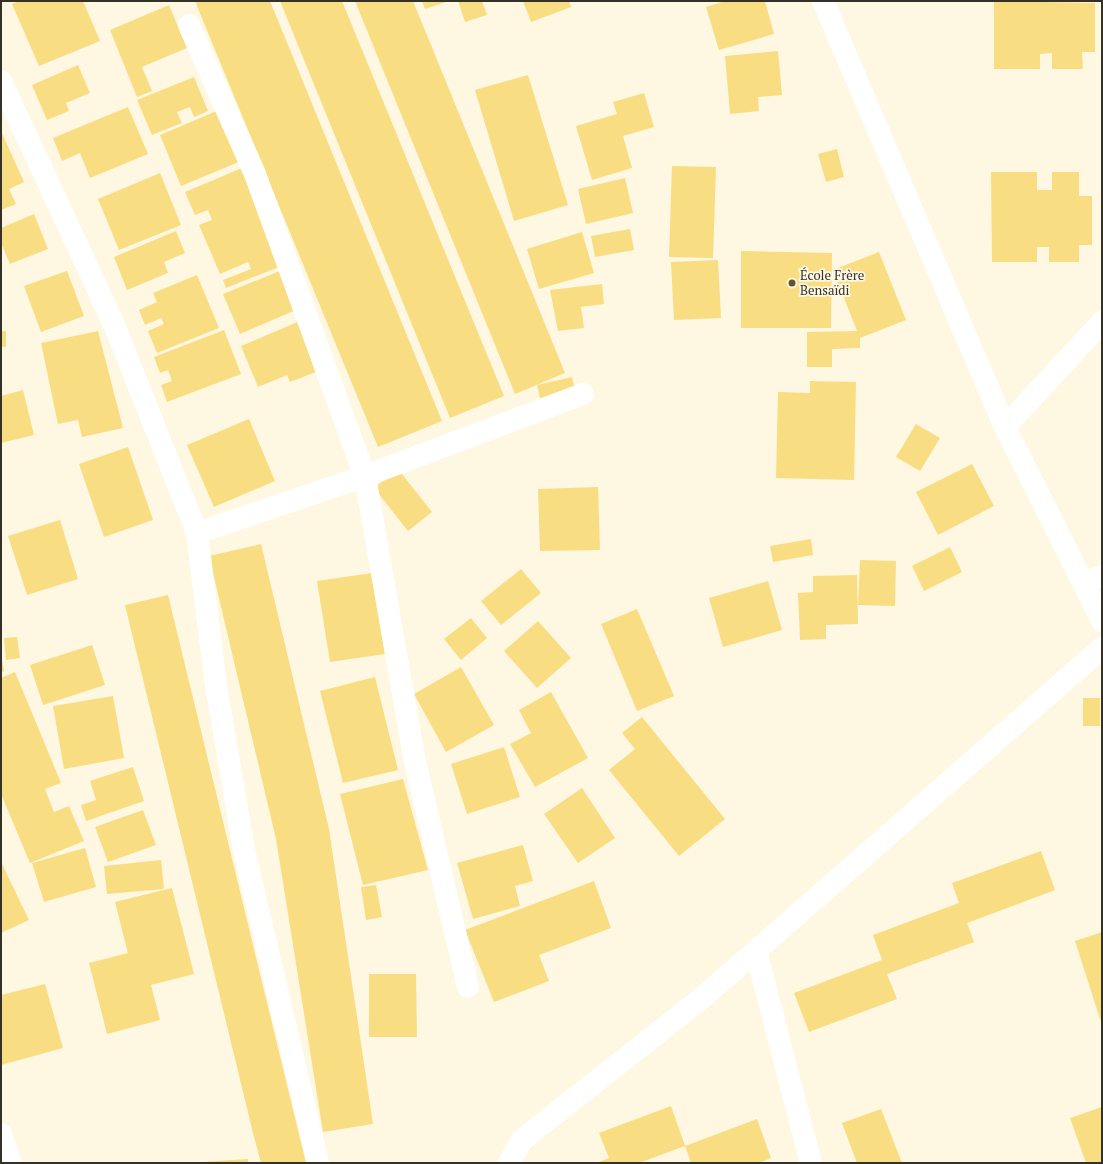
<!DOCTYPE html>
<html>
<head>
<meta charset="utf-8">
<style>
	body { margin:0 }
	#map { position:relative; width:1103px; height:1164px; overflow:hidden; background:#fef7e1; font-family:"PT Serif",serif }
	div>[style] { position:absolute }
	.building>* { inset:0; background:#f9dd82 }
	.minor>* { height:22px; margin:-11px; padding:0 11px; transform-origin:11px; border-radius:11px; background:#fff }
	.dots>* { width:11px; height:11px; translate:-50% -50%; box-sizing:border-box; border:2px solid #fef7e1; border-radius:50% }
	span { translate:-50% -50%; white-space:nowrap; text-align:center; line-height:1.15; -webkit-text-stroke:3.5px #fef7e1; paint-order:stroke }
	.poi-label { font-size:13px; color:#333128 }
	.left { translate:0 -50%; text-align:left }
	.frame { position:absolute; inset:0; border:2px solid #333128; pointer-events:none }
</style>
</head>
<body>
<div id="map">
	<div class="building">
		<div style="clip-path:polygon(19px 1px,83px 1px,100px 41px,39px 66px,12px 4px)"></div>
		<div style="clip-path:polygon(195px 1px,270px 1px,442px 421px,378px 447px)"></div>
		<div style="clip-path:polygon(280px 1px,342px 1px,504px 396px,450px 418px)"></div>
		<div style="clip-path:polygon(355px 1px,413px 1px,565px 373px,515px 394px)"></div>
		<div style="clip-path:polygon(422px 1px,449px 1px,425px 9px)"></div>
		<div style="clip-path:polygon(458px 1px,482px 1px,487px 15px,465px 22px)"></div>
		<div style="clip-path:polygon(523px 1px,569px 1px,571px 7px,531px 22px)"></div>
		<div style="clip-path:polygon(725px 1px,765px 1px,774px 34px,719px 50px,706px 7px)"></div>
		<div style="clip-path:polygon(994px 1px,1095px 3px,1095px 52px,1082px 52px,1083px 69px,1052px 69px,1052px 53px,1040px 54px,1040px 69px,994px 69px)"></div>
		<div style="clip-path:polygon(169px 5px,187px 48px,142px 67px,152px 91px,137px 97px,110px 30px)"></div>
		<div style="clip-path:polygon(778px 51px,782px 95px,758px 97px,759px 111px,730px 114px,725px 56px)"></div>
		<div style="clip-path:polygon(78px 65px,90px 93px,66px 103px,69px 111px,47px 120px,32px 85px)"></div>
		<div style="clip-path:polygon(528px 75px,568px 205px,514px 221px,475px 90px)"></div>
		<div style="clip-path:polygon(194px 77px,208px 111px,194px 117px,190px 107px,177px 112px,182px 123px,152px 135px,137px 100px)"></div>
		<div style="clip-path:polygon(644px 93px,654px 127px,623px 136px,632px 168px,592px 180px,576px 126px,617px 114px,613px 102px)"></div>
		<div style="clip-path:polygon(128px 107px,148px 154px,90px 178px,80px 153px,62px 161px,53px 138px)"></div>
		<div style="clip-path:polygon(219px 110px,241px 161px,181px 186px,160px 135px)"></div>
		<div style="clip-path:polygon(1px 131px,24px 182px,9px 189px,16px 204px,1px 210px)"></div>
		<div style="clip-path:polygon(837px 149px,844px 177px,826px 182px,818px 154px)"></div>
		<div style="clip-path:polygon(672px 166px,716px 167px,713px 258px,669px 257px)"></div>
		<div style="clip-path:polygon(242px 168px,284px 265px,226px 288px,223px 280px,251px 269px,248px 262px,220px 274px,199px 225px,212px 220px,208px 210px,195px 215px,185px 192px)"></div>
		<div style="clip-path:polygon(991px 172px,1037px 172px,1037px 190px,1052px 190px,1052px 172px,1079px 172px,1079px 196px,1092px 196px,1092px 245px,1079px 245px,1079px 262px,1049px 262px,1049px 247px,1037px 247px,1037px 262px,992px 262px)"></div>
		<div style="clip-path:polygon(160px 173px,181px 225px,119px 250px,98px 199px)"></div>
		<div style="clip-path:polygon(625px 178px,633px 213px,586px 224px,578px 189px)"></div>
		<div style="clip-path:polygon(34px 214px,48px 249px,10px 264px,1px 243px,1px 228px)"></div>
		<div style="clip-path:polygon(630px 229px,634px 250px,595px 257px,591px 236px)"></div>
		<div style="clip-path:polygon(176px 231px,185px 253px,164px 262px,168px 273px,127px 290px,114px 257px)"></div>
		<div style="clip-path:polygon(582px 232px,594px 273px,539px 289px,527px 249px)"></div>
		<div style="clip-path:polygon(741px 251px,832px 253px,831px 328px,741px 328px)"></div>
		<div style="clip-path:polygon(879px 252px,906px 320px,860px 338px,860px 348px,832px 349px,832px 367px,807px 367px,807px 332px,857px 331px,833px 270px)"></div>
		<div style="clip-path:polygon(718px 260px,721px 318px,674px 320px,671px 262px)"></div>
		<div style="clip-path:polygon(282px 270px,298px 309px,240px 334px,223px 294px)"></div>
		<div style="clip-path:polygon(67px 271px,84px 316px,41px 332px,24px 286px)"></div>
		<div style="clip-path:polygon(197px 275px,219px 328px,157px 353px,148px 331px,164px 324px,161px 318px,145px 325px,139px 310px,157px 302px,153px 293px)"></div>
		<div style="clip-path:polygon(602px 284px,604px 304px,581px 307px,584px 328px,558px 331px,550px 290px)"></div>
		<div style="clip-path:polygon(300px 321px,321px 370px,290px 382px,287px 375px,258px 387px,241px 346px)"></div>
		<div style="clip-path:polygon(224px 330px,241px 374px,167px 402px,161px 385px,172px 381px,168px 370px,160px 373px,154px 357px)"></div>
		<div style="clip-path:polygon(1px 331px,6px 331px,6px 347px,1px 347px)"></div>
		<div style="clip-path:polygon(98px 331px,123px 428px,82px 437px,78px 420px,58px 424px,41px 343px)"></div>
		<div style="clip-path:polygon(572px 377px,576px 394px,541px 402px,537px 385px)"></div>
		<div style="clip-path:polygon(810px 381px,856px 382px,854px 480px,776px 478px,778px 392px,810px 393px)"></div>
		<div style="clip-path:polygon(23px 390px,34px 435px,1px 443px,1px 396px)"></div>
		<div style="clip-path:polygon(249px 419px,275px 481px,214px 507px,187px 445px)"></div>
		<div style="clip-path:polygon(916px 424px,940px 438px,920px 471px,896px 457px)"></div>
		<div style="clip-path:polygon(128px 447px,153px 520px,104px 537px,79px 464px)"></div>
		<div style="clip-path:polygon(972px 464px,994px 506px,938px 535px,916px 492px)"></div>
		<div style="clip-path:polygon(398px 469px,432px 512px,408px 531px,374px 488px)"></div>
		<div style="clip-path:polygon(598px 487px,600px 550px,540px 551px,538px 489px)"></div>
		<div style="clip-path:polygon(60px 520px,78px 579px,27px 595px,8px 536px)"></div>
		<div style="clip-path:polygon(811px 539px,813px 555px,773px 562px,770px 546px)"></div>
		<div style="clip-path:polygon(261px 544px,329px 829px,373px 1124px,323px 1132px,276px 839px,209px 556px)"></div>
		<div style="clip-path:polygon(950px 547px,962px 572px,924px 591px,912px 566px)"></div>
		<div style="clip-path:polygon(860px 560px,896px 561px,895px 606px,858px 605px)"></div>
		<div style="clip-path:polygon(521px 569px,541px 593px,501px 625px,481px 601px)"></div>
		<div style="clip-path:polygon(372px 573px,385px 654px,330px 662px,317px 581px)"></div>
		<div style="clip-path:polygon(857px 575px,858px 624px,826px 625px,826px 639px,800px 640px,798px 593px,813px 592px,813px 576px)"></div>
		<div style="clip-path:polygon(768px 581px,782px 630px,723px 647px,709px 598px)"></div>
		<div style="clip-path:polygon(168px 595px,245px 912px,306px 1163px,261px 1163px,253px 1133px,125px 605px)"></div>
		<div style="clip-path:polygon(637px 609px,674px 696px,637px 711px,601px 624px)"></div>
		<div style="clip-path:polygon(471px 618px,487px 638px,461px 660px,444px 639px)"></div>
		<div style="clip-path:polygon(538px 621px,571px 658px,537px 688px,504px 651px)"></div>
		<div style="clip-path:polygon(17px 637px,20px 658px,6px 660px,4px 638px)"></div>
		<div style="clip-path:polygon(92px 645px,105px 685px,43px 705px,30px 665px)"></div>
		<div style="clip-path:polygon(1px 655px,4px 671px,1px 672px)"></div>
		<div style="clip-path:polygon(461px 667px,494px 725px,446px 752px,414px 694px)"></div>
		<div style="clip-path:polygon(15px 672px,61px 783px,45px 789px,54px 812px,69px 806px,84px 841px,30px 863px,1px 794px,1px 678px)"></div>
		<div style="clip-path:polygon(375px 677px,398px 770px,343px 783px,320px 691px)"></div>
		<div style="clip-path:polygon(551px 692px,588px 758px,535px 787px,510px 744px,531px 733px,519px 710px)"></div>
		<div style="clip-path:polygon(113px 696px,124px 758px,64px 769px,53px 706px)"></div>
		<div style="clip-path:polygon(1083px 698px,1100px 698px,1100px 726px,1083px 726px)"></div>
		<div style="clip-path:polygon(642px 717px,725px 819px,679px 856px,609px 770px,635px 749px,622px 733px)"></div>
		<div style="clip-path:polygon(504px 747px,520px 797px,467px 814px,451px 764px)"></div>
		<div style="clip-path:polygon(133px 767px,144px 801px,86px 821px,81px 805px,96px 800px,90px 781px)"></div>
		<div style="clip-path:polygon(403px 779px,428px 870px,363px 885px,340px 794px)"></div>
		<div style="clip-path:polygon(582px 788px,615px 838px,578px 863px,544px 814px)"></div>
		<div style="clip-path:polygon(143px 810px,156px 845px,108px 862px,95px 827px)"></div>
		<div style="clip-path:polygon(523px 845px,533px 881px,515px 886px,520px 906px,473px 919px,457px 863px)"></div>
		<div style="clip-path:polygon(85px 848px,96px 887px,44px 902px,32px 863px)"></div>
		<div style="clip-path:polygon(1041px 851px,1055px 890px,967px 923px,974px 942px,887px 974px,897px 999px,809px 1032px,794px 993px,882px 960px,873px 935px,959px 903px,952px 883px)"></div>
		<div style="clip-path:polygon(161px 860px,164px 889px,107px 894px,104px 866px)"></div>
		<div style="clip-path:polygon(1px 862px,29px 920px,1px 933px)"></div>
		<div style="clip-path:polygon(594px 881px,611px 928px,539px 955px,549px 981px,494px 1002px,465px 930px)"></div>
		<div style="clip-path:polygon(376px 885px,382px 917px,366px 920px,361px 887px)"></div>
		<div style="clip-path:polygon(172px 888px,194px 974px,151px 985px,160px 1020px,107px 1034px,89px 963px,128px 953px,115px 902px)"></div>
		<div style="clip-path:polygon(1102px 932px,1102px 1025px,1075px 941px)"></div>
		<div style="clip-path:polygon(369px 974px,416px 974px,417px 1037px,369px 1037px)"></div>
		<div style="clip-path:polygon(45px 984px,63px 1048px,1px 1065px,1px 995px)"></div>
		<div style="clip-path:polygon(671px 1106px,685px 1146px,639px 1163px,596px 1163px,609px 1158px,599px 1133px)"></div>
		<div style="clip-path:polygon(1102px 1107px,1102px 1163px,1086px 1163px,1070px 1118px)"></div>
		<div style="clip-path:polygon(881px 1109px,902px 1163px,857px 1163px,842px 1123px)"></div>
		<div style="clip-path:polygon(757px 1119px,771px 1158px,759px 1163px,691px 1163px,685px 1146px)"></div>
		<div style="clip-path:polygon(248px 1159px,248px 1163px,202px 1163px,202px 1162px)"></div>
	</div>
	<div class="minor">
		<div style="left:823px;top:1px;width:463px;rotate:66.9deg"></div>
		<div style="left:1005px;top:427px;width:217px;rotate:63.4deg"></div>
		<div style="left:189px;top:25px;width:163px;rotate:66.1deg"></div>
		<div style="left:255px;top:174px;width:321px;rotate:70deg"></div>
		<div style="left:365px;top:476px;width:285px;rotate:80.1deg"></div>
		<div style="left:414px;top:757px;width:236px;rotate:76.8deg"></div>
		<div style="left:1px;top:81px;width:271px;rotate:65.1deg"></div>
		<div style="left:115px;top:327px;width:222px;rotate:68.3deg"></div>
		<div style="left:197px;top:533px;width:153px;rotate:82.9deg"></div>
		<div style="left:216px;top:685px;width:167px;rotate:80.4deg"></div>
		<div style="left:244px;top:850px;width:322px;rotate:76.7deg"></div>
		<div style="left:1005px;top:427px;width:143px;rotate:-47.3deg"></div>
		<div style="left:197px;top:533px;width:177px;rotate:-18.7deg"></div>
		<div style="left:365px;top:476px;width:233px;rotate:-20.6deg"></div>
		<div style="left:1084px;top:583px;width:19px;rotate:-21deg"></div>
		<div style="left:756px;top:951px;width:219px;rotate:75.5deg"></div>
		<div style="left:1px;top:1134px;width:31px;rotate:71deg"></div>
		<div style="left:509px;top:1163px;width:26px;rotate:-61deg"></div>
		<div style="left:522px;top:1140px;width:229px;rotate:-38.3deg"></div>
		<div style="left:702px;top:998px;width:532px;rotate:-41.19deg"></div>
	</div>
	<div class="dots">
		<div style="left:792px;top:283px;background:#655623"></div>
	</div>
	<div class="poi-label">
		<span class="left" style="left:800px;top:283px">École Frère<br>Bensaïdi</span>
	</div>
	<div class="frame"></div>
</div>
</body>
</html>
